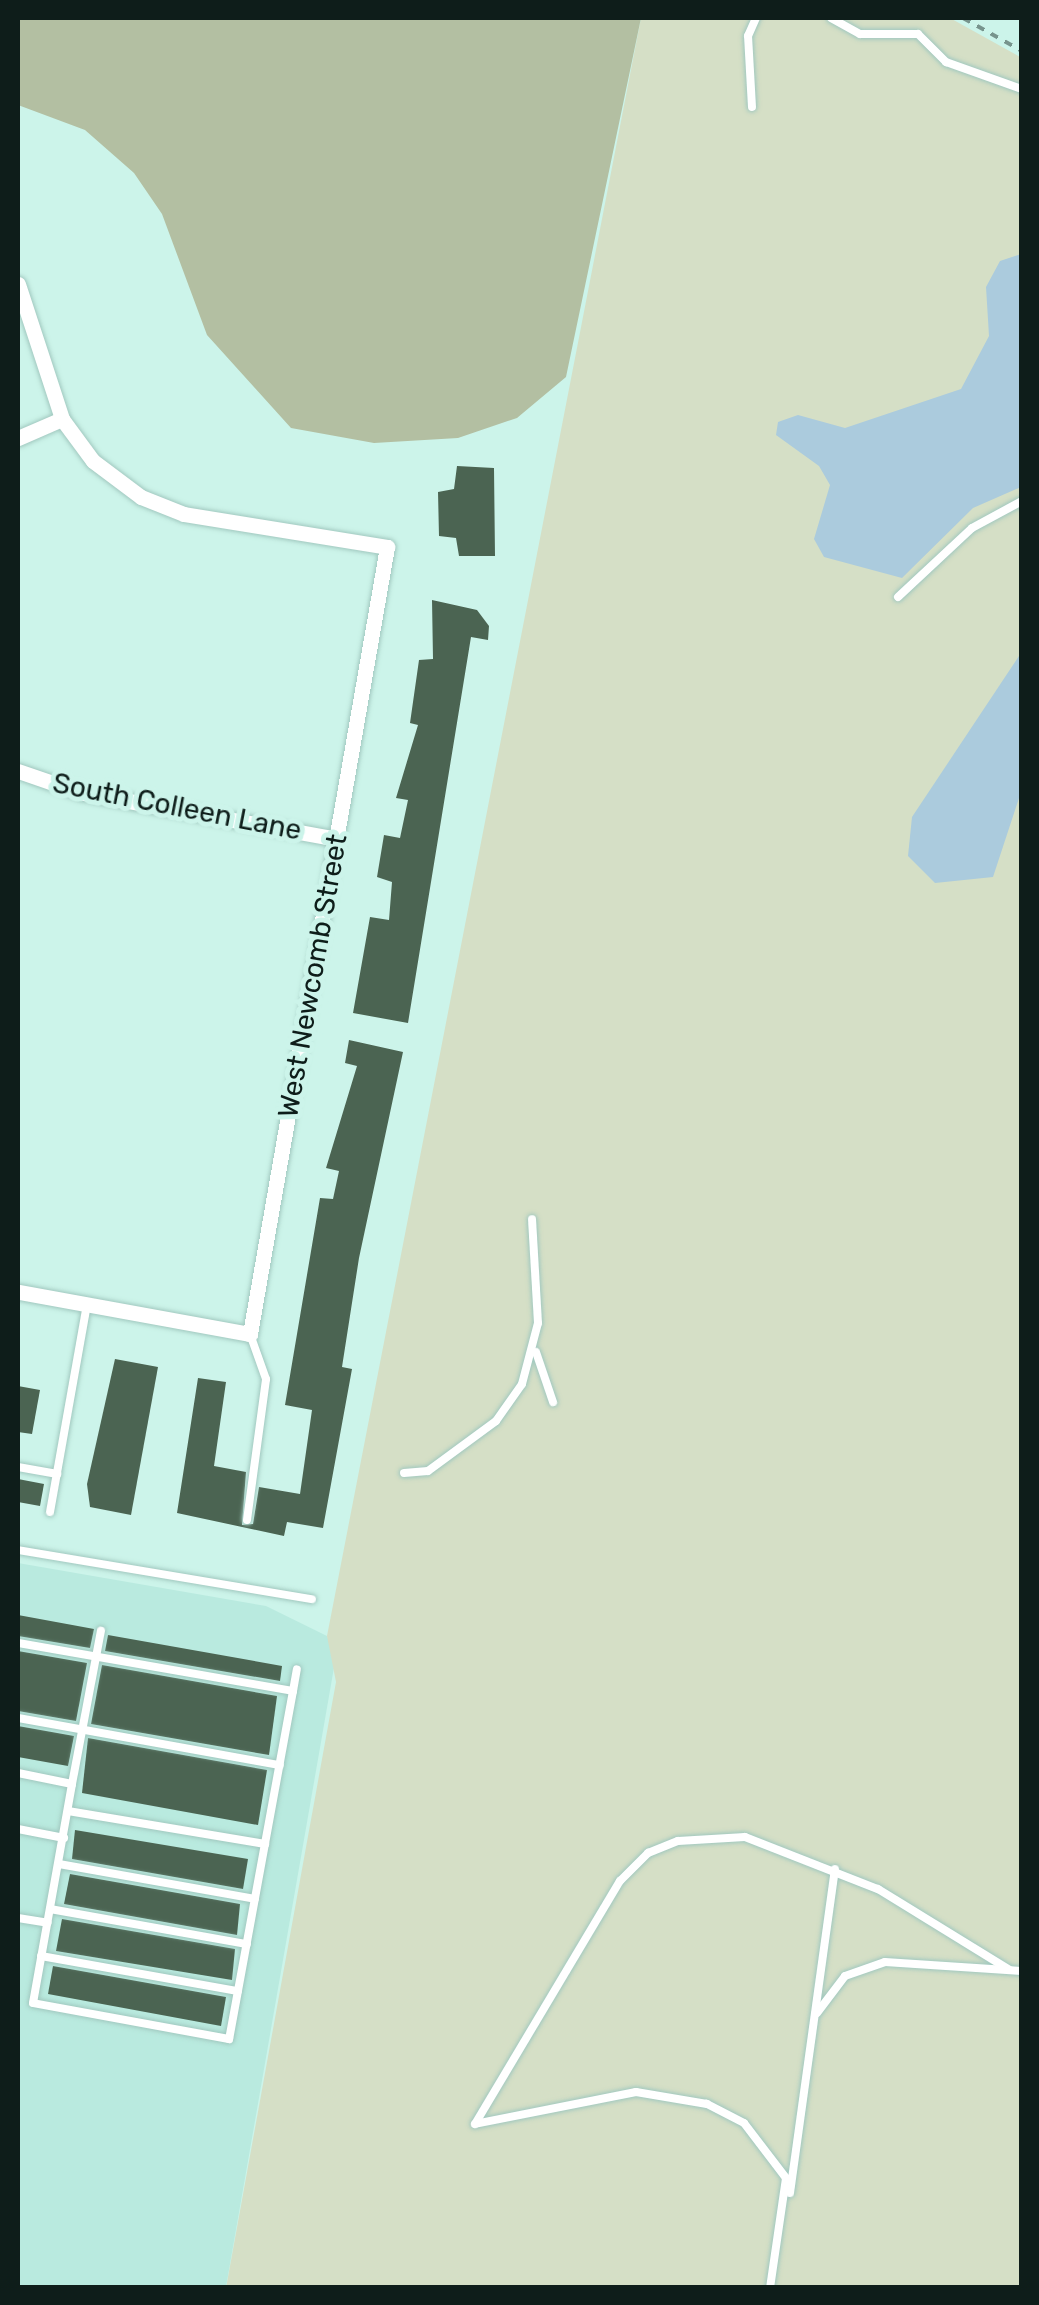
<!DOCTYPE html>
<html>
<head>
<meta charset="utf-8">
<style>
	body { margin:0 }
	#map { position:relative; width:1039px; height:2305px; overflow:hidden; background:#ccf4ea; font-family:Rubik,sans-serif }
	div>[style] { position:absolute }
	.built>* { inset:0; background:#b9eadf }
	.green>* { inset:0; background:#d5dfc6 }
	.forest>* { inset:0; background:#b3bfa2 }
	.water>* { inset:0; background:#abcbdd }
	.building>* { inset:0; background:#4b6452 }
	.path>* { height:4px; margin-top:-2px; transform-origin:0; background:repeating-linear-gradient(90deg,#77948d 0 8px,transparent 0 16px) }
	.roads { filter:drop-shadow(0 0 2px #a1c8bf) drop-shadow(0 0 2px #a1c8bf) }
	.lane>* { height:8px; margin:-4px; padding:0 4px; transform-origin:4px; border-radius:4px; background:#fff }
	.street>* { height:15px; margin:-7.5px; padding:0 7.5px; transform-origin:7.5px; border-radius:7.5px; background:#fff }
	span { translate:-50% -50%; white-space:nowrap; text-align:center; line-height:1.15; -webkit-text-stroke:10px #ccf4ea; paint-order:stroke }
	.street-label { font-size:28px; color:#0e1d1a }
	.frame { position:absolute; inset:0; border:20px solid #0e1d1a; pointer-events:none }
</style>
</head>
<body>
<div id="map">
	<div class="built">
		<div style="clip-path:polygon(18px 1563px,266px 1606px,327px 1636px,336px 1656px,226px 2287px,18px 2287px)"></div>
	</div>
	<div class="green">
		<div style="clip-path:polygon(641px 18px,950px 18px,1022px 58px,1021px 2287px,226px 2288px,336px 1682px,327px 1636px)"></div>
	</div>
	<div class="forest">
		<div style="clip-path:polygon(18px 18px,641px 18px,566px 377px,517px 418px,458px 438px,374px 443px,291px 428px,207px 335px,162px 214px,134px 173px,85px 130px,18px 105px)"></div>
	</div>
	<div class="water">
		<div style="clip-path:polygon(1021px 254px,1021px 487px,973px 508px,902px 578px,824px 557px,814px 539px,830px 485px,819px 466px,776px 435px,778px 422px,798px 415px,845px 428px,961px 389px,989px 336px,986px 287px,1000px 261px)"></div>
		<div style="clip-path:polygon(1021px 653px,1021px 792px,993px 877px,935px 883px,908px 856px,912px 817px)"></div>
	</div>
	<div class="building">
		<div style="clip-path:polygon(457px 466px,494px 468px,495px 556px,459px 556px,456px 538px,439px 536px,438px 492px,454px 489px)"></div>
		<div style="clip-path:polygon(432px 600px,477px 610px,489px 626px,488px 640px,471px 637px,408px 1023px,353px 1013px,370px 917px,389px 920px,392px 882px,377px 877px,384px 835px,400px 838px,408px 800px,396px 798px,418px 725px,410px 723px,419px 660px,433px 659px)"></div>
		<div style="clip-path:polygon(349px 1040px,403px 1052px,359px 1258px,342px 1367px,352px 1369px,323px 1528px,287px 1522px,284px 1536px,177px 1513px,198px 1378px,226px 1382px,214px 1466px,246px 1472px,242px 1525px,253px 1524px,259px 1487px,300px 1494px,312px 1410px,285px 1405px,320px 1198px,333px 1199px,339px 1171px,326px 1168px,357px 1066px,345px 1063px)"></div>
		<div style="clip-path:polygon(115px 1359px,158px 1367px,131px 1515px,90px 1507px,87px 1484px)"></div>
		<div style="clip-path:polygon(18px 1386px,40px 1390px,32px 1434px,18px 1432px)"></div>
		<div style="clip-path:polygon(18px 1479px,44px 1484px,40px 1506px,18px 1502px)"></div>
		<div style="clip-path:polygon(18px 1615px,94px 1629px,90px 1648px,18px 1636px)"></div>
		<div style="clip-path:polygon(108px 1635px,282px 1666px,280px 1681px,105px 1651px)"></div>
		<div style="clip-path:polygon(18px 1651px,87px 1663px,76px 1721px,18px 1711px)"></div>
		<div style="clip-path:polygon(102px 1665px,277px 1696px,269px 1755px,91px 1724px)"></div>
		<div style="clip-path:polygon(18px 1726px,74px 1736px,68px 1766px,18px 1757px)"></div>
		<div style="clip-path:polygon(88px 1738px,267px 1770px,258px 1825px,82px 1793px)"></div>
		<div style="clip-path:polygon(75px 1830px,248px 1859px,243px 1889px,72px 1859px)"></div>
		<div style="clip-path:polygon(70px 1874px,240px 1904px,237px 1935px,64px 1904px)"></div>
		<div style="clip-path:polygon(62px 1919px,235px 1949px,232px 1980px,56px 1951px)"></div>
		<div style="clip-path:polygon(53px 1966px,226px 1997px,221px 2026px,48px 1994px)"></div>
	</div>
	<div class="path">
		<div style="left:963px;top:18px;width:68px;rotate:29.2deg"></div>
	</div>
	<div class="roads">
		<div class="lane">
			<div style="left:831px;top:18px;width:33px;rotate:29deg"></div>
			<div style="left:860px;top:34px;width:58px"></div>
			<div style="left:918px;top:34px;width:40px;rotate:45deg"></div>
			<div style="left:946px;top:62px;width:81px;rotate:19.6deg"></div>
			<div style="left:752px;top:107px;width:71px;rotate:-93.2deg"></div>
			<div style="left:748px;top:36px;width:20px;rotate:-66deg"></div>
			<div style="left:898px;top:597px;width:101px;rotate:-43deg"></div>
			<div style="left:972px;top:528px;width:57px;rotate:-28.4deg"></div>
			<div style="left:536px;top:1352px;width:53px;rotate:71.2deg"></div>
			<div style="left:18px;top:1467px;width:40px;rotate:10deg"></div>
			<div style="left:404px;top:1473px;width:24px;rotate:-5deg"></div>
			<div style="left:428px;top:1471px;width:84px;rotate:-36.3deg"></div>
			<div style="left:496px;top:1421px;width:45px;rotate:-54.9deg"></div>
			<div style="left:522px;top:1384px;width:63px;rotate:-75.3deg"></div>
			<div style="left:538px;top:1323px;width:104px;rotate:-93.3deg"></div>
			<div style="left:50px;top:1512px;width:210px;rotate:-79.9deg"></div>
			<div style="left:247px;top:1520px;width:142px;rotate:-82.3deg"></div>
			<div style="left:266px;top:1379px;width:48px;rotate:-109.6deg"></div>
			<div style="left:18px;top:1550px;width:298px;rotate:9.5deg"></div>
			<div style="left:18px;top:1643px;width:279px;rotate:9.9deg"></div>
			<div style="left:293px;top:1691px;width:354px;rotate:100.4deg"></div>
			<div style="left:229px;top:2039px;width:199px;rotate:-169.6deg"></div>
			<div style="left:33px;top:2003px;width:222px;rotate:-79.9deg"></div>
			<div style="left:72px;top:1784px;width:55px;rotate:-168.5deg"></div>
			<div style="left:293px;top:1691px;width:22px;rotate:-80deg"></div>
			<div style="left:18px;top:1718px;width:266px;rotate:10.2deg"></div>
			<div style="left:72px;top:1784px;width:156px;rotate:-79.3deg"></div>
			<div style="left:68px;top:1811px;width:200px;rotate:9.5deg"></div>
			<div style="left:18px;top:1829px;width:47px;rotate:11.1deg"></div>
			<div style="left:59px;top:1864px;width:199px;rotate:10.1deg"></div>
			<div style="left:50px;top:1909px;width:200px;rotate:10.1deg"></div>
			<div style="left:18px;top:1918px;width:30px;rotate:9deg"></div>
			<div style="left:41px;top:1956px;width:200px;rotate:10.1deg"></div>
			<div style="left:817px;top:2013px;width:46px;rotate:-52.9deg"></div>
			<div style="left:845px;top:1976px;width:42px;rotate:-19.3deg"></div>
			<div style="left:885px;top:1962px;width:137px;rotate:3.8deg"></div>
			<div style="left:790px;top:2193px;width:327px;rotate:-82.1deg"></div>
			<div style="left:770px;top:2288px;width:111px;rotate:-81.7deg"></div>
			<div style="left:786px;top:2178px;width:69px;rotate:-127.4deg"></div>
			<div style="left:744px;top:2123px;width:42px;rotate:-152.8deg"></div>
			<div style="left:707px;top:2104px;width:72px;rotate:-170.4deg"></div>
			<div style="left:636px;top:2092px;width:164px;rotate:168.8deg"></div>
			<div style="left:475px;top:2124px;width:283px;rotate:-59.2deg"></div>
			<div style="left:620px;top:1881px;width:40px;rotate:-45deg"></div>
			<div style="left:648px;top:1853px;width:32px;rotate:-22deg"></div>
			<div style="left:678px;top:1841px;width:67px;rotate:-3.4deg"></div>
			<div style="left:745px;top:1837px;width:143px;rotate:21.4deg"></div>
			<div style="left:878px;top:1889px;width:153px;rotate:31.6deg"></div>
		</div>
		<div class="street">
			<div style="left:18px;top:284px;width:142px;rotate:71.9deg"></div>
			<div style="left:62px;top:419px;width:52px;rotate:53.6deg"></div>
			<div style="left:93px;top:461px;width:60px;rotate:36.9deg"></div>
			<div style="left:141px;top:497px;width:46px;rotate:21.6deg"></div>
			<div style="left:184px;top:514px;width:206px;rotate:9.2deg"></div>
			<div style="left:387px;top:547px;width:799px;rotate:99.88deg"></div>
			<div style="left:250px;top:1334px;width:236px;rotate:-169.7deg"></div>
			<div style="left:18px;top:438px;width:48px;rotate:-23.4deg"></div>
			<div style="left:18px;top:771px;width:65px;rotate:19deg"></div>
			<div style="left:79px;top:792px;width:262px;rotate:10.3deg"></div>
		</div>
	</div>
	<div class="street-label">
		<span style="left:177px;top:807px;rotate:11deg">South Colleen Lane</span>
		<span style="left:313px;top:976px;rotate:-80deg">West Newcomb Street</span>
	</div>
	<div class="frame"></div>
</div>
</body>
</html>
